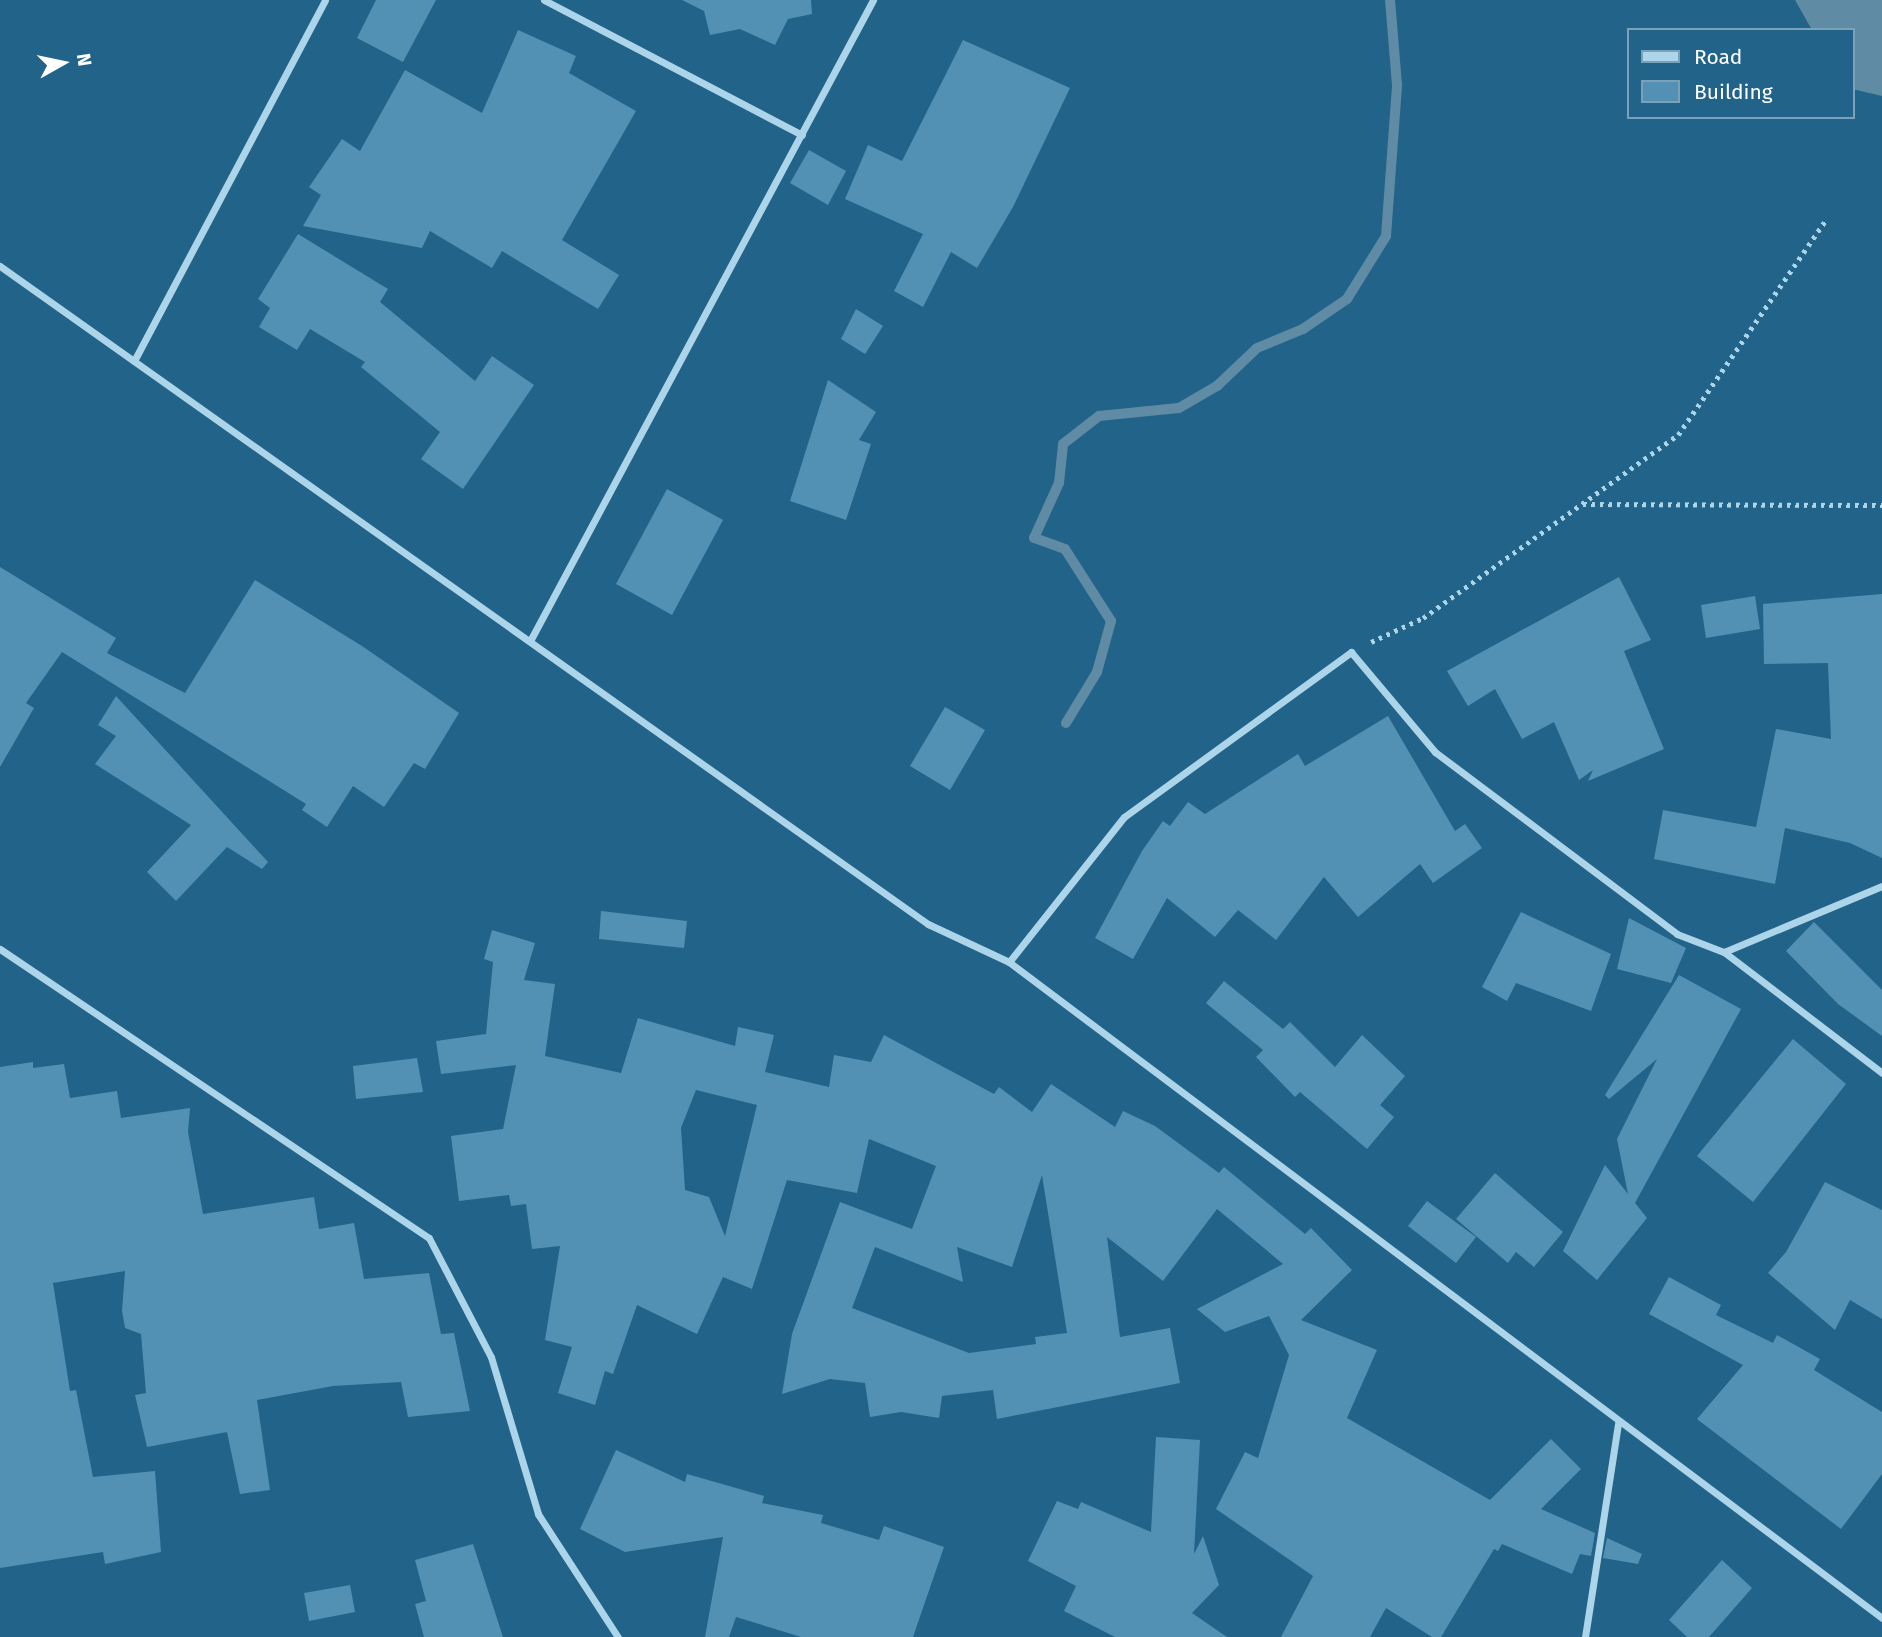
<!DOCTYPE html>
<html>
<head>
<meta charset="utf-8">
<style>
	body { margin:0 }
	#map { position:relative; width:1882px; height:1637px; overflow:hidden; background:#226389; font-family:"Fira Sans",sans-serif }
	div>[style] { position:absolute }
	.water>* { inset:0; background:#5f8ba4 }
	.stream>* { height:10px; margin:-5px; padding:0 5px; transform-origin:5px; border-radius:5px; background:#5f8ba4 }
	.building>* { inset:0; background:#5291b4 }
	.path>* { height:4.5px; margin-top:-2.25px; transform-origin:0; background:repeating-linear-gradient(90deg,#add5ea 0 3.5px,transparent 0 8.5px) }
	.street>* { height:7px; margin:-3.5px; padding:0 3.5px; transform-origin:3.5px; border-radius:3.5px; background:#add5ea }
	span { translate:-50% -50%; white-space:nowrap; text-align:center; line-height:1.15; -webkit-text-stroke:5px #226389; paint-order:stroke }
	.legend { position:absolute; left:1627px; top:28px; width:228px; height:91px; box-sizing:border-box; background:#226389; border:2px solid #7aa1b8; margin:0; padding:9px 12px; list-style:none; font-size:21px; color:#fff }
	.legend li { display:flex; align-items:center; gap:14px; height:35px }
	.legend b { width:35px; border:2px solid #7aa1b8 }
	.north { position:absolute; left:28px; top:28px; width:70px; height:70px; -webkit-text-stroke:5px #226389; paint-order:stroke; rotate:81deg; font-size:19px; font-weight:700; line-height:28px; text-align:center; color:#fff }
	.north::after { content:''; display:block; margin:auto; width:24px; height:32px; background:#fff; clip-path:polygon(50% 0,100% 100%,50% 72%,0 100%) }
</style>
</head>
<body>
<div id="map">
	<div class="water">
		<div style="clip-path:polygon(1795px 0,1882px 0,1882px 96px,1852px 89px,1852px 30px,1812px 30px)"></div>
	</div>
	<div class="stream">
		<div style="left:1066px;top:723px;width:60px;rotate:-58.7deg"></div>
		<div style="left:1097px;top:672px;width:53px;rotate:-74.6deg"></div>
		<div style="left:1111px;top:621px;width:85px;rotate:-122.6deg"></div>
		<div style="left:1065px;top:549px;width:33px;rotate:-160deg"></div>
		<div style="left:1034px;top:538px;width:60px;rotate:-65.6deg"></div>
		<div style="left:1059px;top:483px;width:39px;rotate:-84deg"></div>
		<div style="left:1063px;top:444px;width:46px;rotate:-37.9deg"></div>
		<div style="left:1099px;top:416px;width:80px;rotate:-5.7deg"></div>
		<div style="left:1179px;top:408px;width:44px;rotate:-30.1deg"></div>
		<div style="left:1217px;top:386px;width:55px;rotate:-43.5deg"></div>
		<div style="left:1257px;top:348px;width:50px;rotate:-22.4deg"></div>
		<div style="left:1303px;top:329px;width:53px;rotate:-34.3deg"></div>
		<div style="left:1347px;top:299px;width:74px;rotate:-58.2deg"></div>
		<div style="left:1386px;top:236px;width:151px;rotate:-85.8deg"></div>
		<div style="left:1397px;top:85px;width:85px;rotate:-94.7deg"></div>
	</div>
	<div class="building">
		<div style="clip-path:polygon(376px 0,436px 0,403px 62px,357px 38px)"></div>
		<div style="clip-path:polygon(682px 0,811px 0,812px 14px,788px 19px,775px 45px,740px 29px,710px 35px,704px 11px)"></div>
		<div style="clip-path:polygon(518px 30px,576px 56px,569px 73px,636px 111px,562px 240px,619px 275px,598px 309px,502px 251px,492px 268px,430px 231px,422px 248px,303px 226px,321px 195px,309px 187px,342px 139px,360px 151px,405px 70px,482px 113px)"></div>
		<div style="clip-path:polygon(963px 40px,1070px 88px,1013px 207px,977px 268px,951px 252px,923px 307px,894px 291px,923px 234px,845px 199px,868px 145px,902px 161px)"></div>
		<div style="clip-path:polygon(809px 150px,846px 171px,828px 205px,790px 183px)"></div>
		<div style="clip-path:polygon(298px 234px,388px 289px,380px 302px,475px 381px,492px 356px,534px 385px,463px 489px,421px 459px,440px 432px,361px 367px,365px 362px,310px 329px,297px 350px,259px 327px,270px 308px,258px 299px)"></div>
		<div style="clip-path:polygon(856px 309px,883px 326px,865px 354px,841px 339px)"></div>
		<div style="clip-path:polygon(828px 380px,876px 412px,859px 440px,871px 444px,846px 520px,790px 501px)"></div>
		<div style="clip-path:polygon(667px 489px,723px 520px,672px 615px,616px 584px)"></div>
		<div style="clip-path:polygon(0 567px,116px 638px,107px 653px,185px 693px,255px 580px,362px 646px,459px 713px,425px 769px,414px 763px,384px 807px,353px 786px,327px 827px,302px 810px,306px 804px,62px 652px,26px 703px,34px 708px,0 767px)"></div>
		<div style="clip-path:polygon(1619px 577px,1651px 640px,1624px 651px,1664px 749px,1588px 781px,1593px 770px,1579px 780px,1554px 722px,1522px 739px,1495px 689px,1468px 706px,1447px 671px)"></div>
		<div style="clip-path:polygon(1882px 594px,1882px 858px,1850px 843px,1785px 828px,1775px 884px,1654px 859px,1663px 810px,1756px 827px,1776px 729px,1831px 739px,1828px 663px,1764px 664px,1763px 604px)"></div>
		<div style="clip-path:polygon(1755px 596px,1760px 629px,1706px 638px,1701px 605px)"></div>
		<div style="clip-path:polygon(116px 696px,268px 862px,262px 869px,227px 847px,176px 901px,147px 872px,191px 825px,95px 764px,116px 736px,98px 725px)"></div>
		<div style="clip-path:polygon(945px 707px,985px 730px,950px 790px,910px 766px)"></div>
		<div style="clip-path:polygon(1388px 716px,1455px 831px,1465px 824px,1482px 848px,1433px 883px,1420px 864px,1358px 917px,1324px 877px,1276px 940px,1238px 910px,1215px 937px,1167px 898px,1133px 959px,1095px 938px,1142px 851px,1163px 821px,1170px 826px,1188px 802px,1205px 814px,1298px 754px,1305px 766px)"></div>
		<div style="clip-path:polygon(601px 911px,687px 921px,684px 948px,599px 939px)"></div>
		<div style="clip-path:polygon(1521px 912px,1611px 954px,1591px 1011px,1516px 983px,1507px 1001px,1482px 987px)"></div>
		<div style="clip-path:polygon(1629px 918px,1686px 948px,1671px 983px,1617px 969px)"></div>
		<div style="clip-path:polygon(1814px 922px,1882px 990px,1882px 1036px,1838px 1004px,1786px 951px)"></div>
		<div style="clip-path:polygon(evenodd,492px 930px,535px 943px,524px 980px,555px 984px,545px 1056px,621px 1073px,638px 1018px,735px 1046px,738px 1027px,774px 1035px,765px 1072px,829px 1087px,834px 1055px,871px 1062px,884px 1035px,994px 1094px,999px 1087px,1032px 1112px,1051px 1084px,1115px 1127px,1123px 1111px,1155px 1126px,1219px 1173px,1224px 1167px,1305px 1234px,1311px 1228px,1352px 1270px,1301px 1320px,1377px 1350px,1347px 1418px,1490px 1500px,1551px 1439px,1581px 1469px,1541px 1509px,1595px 1533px,1591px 1556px,1580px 1554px,1572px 1574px,1502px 1544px,1498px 1551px,1494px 1549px,1441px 1637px,1432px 1637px,1386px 1608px,1370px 1637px,1281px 1637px,1313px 1576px,1216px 1509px,1245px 1452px,1258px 1458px,1289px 1355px,1269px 1316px,1225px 1332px,1197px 1309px,1283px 1264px,1217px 1209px,1163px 1281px,1107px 1237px,1120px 1337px,1170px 1328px,1180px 1383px,997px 1419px,993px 1390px,942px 1396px,939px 1418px,901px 1412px,870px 1417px,865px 1383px,830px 1379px,782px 1394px,792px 1334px,840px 1202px,912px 1229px,936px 1166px,869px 1139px,857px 1193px,787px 1180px,752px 1289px,723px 1277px,697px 1334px,637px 1305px,613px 1374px,605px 1371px,595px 1405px,558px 1393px,572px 1347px,545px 1340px,560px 1246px,532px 1249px,526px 1204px,511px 1206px,509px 1195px,459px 1201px,451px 1136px,503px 1129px,516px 1065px,441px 1074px,436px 1041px,486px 1034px,493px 962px,484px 959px,492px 930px,696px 1090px,757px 1105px,725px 1236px,709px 1197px,685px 1190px,681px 1128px,696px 1090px,492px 930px,1042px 1175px,1067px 1333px,1035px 1337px,1036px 1344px,969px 1353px,852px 1308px,875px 1247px,963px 1282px,957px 1247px,1012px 1267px,1042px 1175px)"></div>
		<div style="clip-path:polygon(1679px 975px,1741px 1009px,1635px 1203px,1647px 1218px,1597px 1280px,1563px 1251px,1605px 1165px,1628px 1194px,1617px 1139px,1657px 1059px,1609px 1099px,1605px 1095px)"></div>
		<div style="clip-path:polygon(1224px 981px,1283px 1029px,1290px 1022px,1335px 1067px,1362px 1035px,1405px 1076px,1380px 1105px,1394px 1117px,1367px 1149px,1300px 1092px,1295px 1097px,1256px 1057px,1263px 1050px,1206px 1003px)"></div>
		<div style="clip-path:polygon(1793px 1039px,1846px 1084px,1753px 1202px,1697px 1156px)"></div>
		<div style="clip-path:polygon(417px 1058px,423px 1092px,356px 1099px,353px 1066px)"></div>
		<div style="clip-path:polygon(33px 1062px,33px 1068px,64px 1064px,70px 1098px,117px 1091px,121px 1118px,190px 1108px,188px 1132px,203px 1214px,314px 1197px,319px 1229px,354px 1223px,364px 1279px,429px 1273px,441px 1334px,454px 1333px,470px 1411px,408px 1417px,401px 1382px,333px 1386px,257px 1400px,270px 1490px,240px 1494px,227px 1432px,147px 1447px,135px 1395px,146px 1393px,141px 1334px,125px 1328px,122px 1311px,125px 1271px,53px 1283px,70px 1391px,76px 1390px,93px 1477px,155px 1471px,161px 1552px,105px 1564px,103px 1552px,0 1568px,0 1067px)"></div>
		<div style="clip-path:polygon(1495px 1173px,1563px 1232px,1534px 1267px,1516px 1252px,1508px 1263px,1456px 1219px)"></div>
		<div style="clip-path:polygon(1825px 1182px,1882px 1210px,1882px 1319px,1850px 1300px,1835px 1330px,1768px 1273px,1786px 1252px)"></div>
		<div style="clip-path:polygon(1427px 1201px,1476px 1237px,1456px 1263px,1408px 1226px)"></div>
		<div style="clip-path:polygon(1669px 1277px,1721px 1305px,1716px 1315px,1773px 1343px,1777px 1335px,1820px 1359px,1814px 1370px,1882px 1412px,1882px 1474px,1841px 1529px,1697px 1419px,1743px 1365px,1649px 1314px)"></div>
		<div style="clip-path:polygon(1156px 1437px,1200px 1440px,1194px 1554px,1203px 1536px,1219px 1585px,1192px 1613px,1227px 1637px,1115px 1637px,1064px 1611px,1076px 1586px,1028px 1561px,1057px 1501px,1078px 1509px,1081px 1502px,1151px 1532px)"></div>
		<div style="clip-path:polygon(616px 1450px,685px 1482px,687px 1474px,764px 1496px,762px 1503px,823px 1515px,821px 1523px,879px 1540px,884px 1526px,944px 1547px,913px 1637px,801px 1637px,736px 1617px,729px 1637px,705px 1637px,723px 1537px,625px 1552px,580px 1529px)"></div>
		<div style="clip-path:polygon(1607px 1538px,1642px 1554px,1638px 1564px,1603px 1558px)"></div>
		<div style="clip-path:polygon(473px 1544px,503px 1637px,424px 1637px,415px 1604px,426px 1601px,415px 1560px)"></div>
		<div style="clip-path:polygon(1722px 1560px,1752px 1588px,1709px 1637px,1687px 1637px,1669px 1620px)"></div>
		<div style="clip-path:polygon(350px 1585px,355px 1612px,309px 1621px,304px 1593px)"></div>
	</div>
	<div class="path">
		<div style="left:1583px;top:504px;width:299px;rotate:0.2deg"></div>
		<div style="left:1371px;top:642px;width:57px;rotate:-24.8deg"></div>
		<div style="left:1423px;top:618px;width:314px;rotate:-35.7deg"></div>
		<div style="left:1678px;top:435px;width:263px;rotate:-55.5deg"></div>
	</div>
	<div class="street">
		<div style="left:544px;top:0;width:291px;rotate:27.6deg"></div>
		<div style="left:0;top:266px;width:1138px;rotate:35.34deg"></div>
		<div style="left:928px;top:924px;width:89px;rotate:25.1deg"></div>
		<div style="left:1009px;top:962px;width:1092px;rotate:36.92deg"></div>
		<div style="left:134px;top:361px;width:408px;rotate:-62.1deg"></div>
		<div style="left:530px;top:641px;width:727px;rotate:-61.85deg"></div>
		<div style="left:0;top:949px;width:517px;rotate:33.97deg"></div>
		<div style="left:429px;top:1238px;width:134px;rotate:62.5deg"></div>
		<div style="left:491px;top:1357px;width:164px;rotate:73.3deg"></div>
		<div style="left:538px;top:1514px;width:147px;rotate:57deg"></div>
		<div style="left:1724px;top:952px;width:199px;rotate:37.4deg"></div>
		<div style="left:1009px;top:962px;width:185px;rotate:-51.6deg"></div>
		<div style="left:1124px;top:817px;width:281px;rotate:-36deg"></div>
		<div style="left:1351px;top:652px;width:131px;rotate:50deg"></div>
		<div style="left:1435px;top:752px;width:303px;rotate:36.9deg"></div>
		<div style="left:1677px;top:934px;width:50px;rotate:21deg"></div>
		<div style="left:1724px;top:952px;width:171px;rotate:-22.7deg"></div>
		<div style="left:1585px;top:1637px;width:216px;rotate:-81.2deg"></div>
	</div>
	<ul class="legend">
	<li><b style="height:9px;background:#add5ea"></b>Road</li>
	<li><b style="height:19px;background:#5291b4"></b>Building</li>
	</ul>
	<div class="north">N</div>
</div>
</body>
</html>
